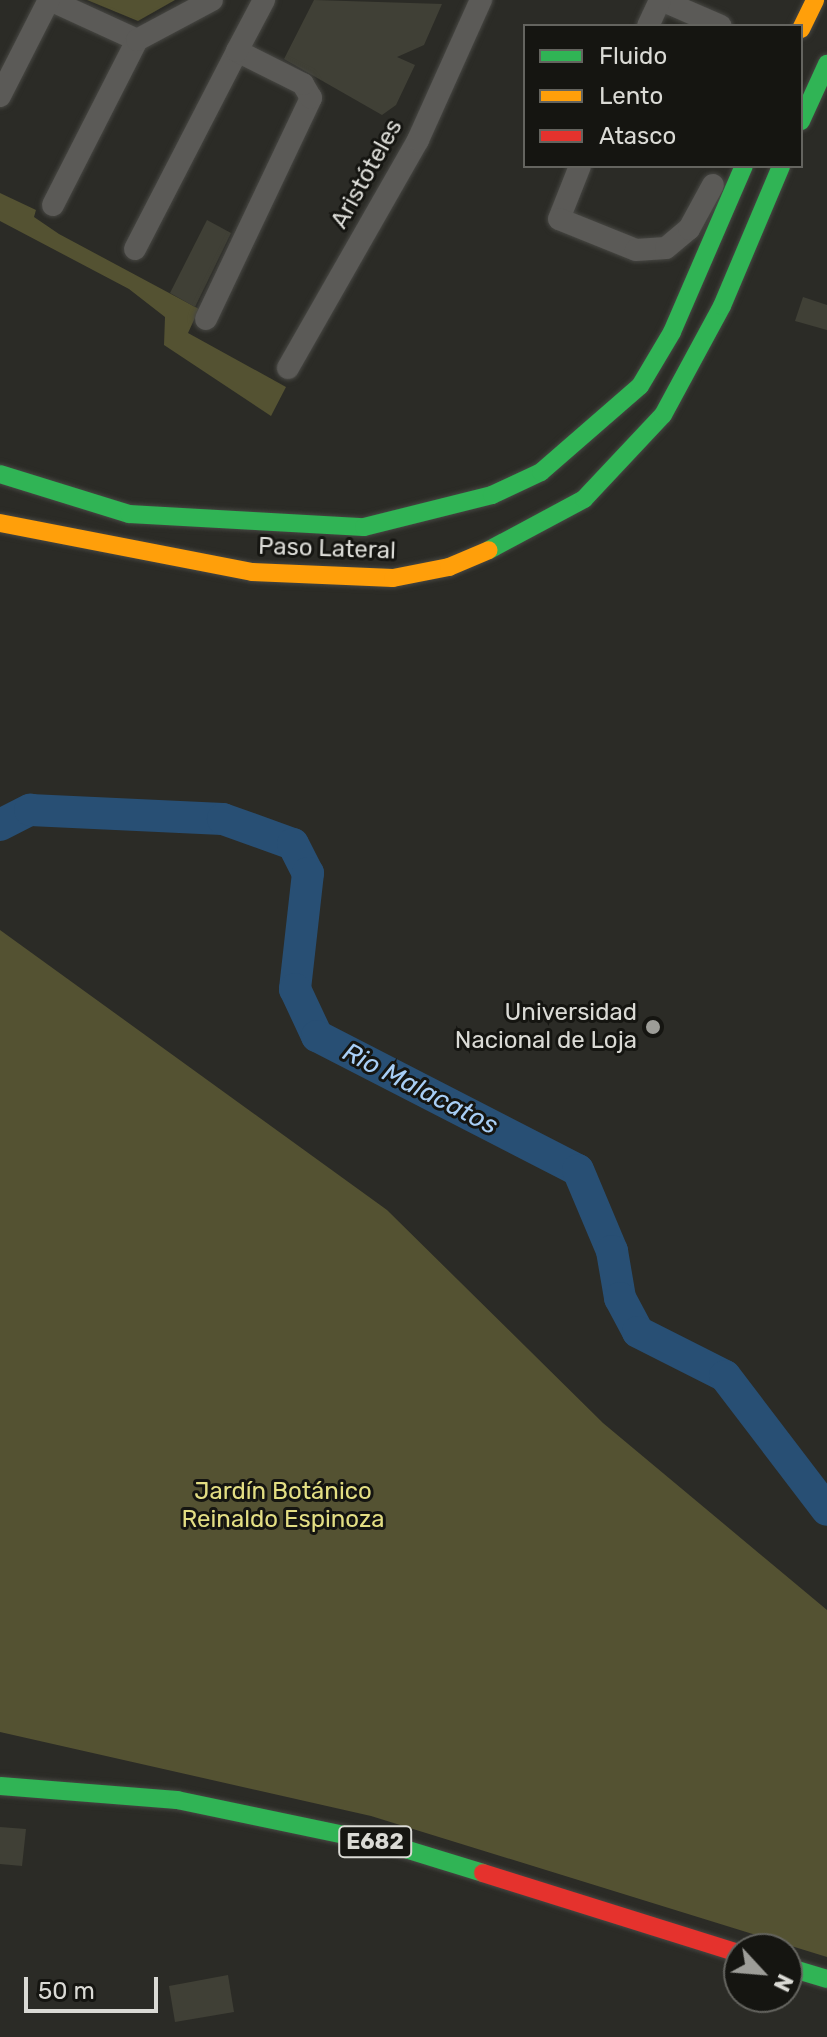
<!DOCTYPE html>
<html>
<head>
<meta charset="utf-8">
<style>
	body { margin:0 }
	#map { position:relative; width:827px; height:2037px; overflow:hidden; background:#2b2b26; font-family:Rubik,sans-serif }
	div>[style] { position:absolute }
	.green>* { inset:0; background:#545232 }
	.river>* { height:32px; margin:-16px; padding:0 16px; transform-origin:16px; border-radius:16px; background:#284f74 }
	.building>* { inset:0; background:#404036 }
	.roads { filter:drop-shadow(0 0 2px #474743) drop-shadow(0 0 2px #474743) }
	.street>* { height:22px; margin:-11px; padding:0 11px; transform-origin:11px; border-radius:11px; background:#5b5a57 }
	.fast>* { height:18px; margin:-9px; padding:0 9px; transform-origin:9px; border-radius:9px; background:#30b455 }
	.slow>* { height:18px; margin:-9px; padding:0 9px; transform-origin:9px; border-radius:9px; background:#ff9f0a }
	.jam>* { height:18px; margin:-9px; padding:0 9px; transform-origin:9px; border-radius:9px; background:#e5322d }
	.dots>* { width:22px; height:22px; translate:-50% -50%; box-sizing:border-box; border:4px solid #151511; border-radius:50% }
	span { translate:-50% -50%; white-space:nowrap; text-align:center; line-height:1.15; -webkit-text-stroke:6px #151511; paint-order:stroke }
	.shield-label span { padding:2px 6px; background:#151511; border:2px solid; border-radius:6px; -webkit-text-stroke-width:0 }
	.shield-label { font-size:22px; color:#dadad5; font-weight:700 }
	.street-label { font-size:24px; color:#dadad5 }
	.poi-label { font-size:24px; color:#dadad5 }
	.right { translate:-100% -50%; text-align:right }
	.park-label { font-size:24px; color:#e3de83 }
	.water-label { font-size:26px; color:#a8cef5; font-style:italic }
	.legend { position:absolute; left:523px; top:24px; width:280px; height:144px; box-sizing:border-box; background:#151511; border:2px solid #64645f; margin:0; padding:10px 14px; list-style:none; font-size:24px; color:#dadad5 }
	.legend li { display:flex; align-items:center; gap:16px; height:40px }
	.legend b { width:40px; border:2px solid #64645f }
	.north { position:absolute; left:723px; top:1933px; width:80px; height:80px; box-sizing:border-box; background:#151511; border:2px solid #64645f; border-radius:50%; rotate:116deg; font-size:22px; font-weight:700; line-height:32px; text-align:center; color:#dadad5 }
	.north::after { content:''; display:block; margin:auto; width:28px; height:36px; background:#9d9d98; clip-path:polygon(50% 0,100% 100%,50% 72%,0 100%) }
	.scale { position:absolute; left:24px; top:1977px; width:134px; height:36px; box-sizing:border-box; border:4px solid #dadad5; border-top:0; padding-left:10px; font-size:24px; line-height:28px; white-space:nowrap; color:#dadad5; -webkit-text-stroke:6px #151511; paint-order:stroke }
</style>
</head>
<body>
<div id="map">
	<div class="green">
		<div style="clip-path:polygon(87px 0,175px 0,138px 21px)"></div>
		<div style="clip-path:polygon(0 193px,36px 210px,34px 217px,59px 234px,199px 309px,188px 333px,286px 387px,271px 416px,164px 345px,165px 317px,129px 289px,0 221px)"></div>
		<div style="clip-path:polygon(0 930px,387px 1210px,603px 1423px,827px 1610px,827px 1957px,371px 1816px,0 1732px)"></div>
	</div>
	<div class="river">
		<div style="left:0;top:825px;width:34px;rotate:-27deg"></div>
		<div style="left:30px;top:810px;width:193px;rotate:2.7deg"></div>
		<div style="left:223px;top:819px;width:74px;rotate:19.7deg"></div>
		<div style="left:293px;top:844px;width:33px;rotate:63deg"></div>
		<div style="left:308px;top:873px;width:117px;rotate:96.4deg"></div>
		<div style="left:295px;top:989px;width:52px;rotate:64.9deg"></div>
		<div style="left:317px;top:1036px;width:293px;rotate:27.2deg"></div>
		<div style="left:578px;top:1170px;width:88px;rotate:67.2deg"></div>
		<div style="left:612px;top:1251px;width:48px;rotate:80.3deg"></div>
		<div style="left:620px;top:1298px;width:38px;rotate:62deg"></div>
		<div style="left:638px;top:1332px;width:97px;rotate:26.8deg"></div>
		<div style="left:725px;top:1376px;width:168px;rotate:52.7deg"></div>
	</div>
	<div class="building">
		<div style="clip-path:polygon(314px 0,442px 4px,424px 45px,397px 57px,415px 65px,396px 105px,382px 115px,284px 59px)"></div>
		<div style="clip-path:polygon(207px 220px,231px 233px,195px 307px,170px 293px)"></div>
		<div style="clip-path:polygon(803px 297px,827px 305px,827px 330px,795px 321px)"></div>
		<div style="clip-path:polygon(0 1827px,26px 1829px,22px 1866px,0 1864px)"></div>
		<div style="clip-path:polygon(228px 1975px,234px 2012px,175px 2022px,169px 1986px)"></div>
	</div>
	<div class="roads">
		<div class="street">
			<div style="left:50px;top:0;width:96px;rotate:24.7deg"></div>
			<div style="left:661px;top:0;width:65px;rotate:23.4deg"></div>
			<div style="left:648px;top:26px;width:29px;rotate:-65deg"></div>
			<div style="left:0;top:96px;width:108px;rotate:-63deg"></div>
			<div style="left:580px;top:166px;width:57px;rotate:111.6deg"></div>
			<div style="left:559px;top:219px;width:83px;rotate:21.9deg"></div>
			<div style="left:636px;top:250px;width:30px;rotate:-4deg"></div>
			<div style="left:666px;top:248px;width:30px;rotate:-40deg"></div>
			<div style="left:689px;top:229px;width:50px;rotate:-61.4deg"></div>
			<div style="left:53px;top:205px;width:185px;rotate:-63deg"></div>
			<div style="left:137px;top:40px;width:85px;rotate:-28.1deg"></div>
			<div style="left:135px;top:249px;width:223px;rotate:-62.7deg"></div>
			<div style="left:206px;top:319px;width:245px;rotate:-64.6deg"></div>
			<div style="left:311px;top:98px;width:16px;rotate:-120deg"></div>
			<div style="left:303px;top:84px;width:74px;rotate:-153.4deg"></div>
			<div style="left:237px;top:51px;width:58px;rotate:-62.1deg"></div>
			<div style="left:288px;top:368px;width:262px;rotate:-60.3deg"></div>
			<div style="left:418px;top:140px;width:154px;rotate:-65.8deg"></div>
		</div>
		<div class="fast">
			<div style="left:801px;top:121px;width:63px;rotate:-65.5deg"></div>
			<div style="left:0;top:474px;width:135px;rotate:17.2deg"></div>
			<div style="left:129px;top:514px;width:235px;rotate:3.2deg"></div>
			<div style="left:364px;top:527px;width:132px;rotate:-14deg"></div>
			<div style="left:492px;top:495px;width:54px;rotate:-25.1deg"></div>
			<div style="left:541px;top:472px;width:131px;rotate:-41deg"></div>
			<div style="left:640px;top:386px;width:63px;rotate:-59.3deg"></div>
			<div style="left:672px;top:332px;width:181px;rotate:-66.6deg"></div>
			<div style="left:489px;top:550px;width:108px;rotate:-28.2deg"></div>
			<div style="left:584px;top:499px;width:115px;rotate:-46.8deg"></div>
			<div style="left:663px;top:415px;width:124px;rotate:-61.6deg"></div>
			<div style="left:722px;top:306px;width:152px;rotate:-67.1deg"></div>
			<div style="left:0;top:1786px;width:178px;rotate:4.5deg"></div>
			<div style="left:177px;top:1800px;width:220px;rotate:11.8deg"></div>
			<div style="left:392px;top:1845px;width:95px;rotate:17.1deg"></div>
			<div style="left:787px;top:1967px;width:42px;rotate:16.7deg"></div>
		</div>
		<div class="slow">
			<div style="left:801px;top:29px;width:32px;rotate:-64deg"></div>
			<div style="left:0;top:523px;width:257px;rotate:11deg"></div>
			<div style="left:252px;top:572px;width:141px;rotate:2.4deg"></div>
			<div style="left:393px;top:578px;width:57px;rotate:-11.1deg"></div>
			<div style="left:449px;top:567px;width:43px;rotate:-23deg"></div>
		</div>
		<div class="jam">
			<div style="left:483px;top:1873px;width:268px;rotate:17.4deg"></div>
		</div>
	</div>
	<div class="dots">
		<div style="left:653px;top:1027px;background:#9d9d98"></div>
	</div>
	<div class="shield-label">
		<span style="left:375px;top:1842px">E682</span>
	</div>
	<div class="street-label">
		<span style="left:367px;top:174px;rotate:-61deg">Aristóteles</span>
		<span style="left:327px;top:549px;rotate:2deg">Paso Lateral</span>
	</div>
	<div class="poi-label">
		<span class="right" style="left:637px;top:1027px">Universidad<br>Nacional de Loja</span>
	</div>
	<div class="park-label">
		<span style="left:283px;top:1506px">Jardín Botánico<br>Reinaldo Espinoza</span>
	</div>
	<div class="water-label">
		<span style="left:420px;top:1089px;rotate:27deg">Rio Malacatos</span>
	</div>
	<ul class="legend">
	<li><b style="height:10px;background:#30b455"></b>Fluido</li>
	<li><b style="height:10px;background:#ff9f0a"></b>Lento</li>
	<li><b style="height:10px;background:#e5322d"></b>Atasco</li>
	</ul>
	<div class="north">N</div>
	<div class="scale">50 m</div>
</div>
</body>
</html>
